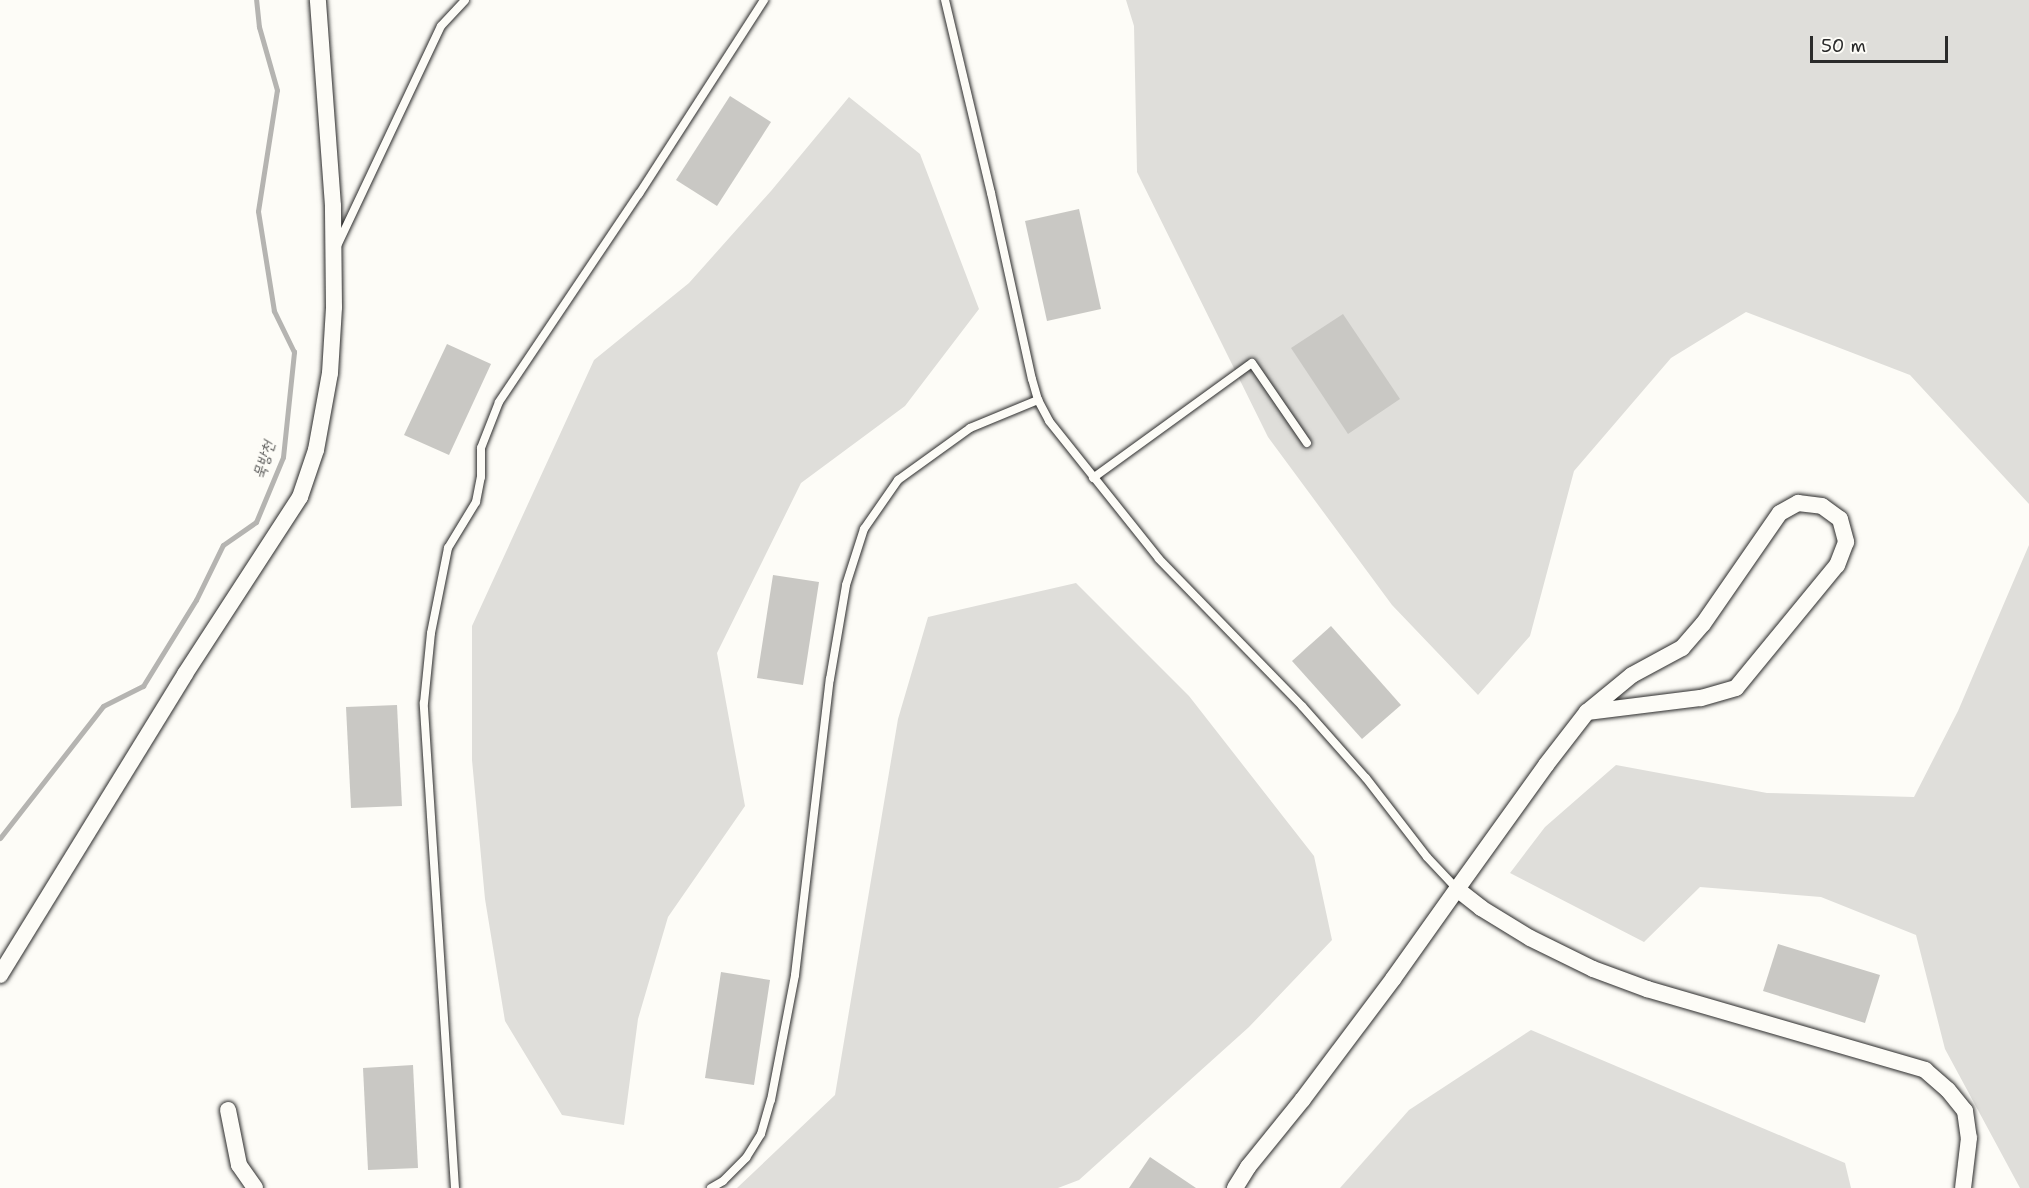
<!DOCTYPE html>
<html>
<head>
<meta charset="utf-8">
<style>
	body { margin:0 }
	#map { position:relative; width:2029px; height:1188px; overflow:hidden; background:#fdfcf7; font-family:"Shantell Sans","Poor Story",sans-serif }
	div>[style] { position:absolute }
	.green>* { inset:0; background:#dfdeda }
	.stream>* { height:5px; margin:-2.5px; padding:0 2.5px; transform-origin:2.5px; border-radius:2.5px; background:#b5b4b1 }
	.building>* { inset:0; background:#c9c8c4 }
	.roads { filter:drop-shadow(0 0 2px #2b2b2b) drop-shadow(0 0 2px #2b2b2b) }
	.service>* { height:8px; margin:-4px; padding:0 4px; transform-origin:4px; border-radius:4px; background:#fdfcf7 }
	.minor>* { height:16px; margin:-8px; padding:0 8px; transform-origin:8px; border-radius:8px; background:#fdfcf7 }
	span { translate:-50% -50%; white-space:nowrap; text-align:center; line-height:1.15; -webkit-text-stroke:5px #fdfcf7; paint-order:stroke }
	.water-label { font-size:16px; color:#5b5b5a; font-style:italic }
	.scale { position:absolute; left:1810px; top:36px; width:138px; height:27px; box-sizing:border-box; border:3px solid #2b2b2b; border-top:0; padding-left:8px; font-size:18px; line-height:21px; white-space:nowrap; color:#2b2b2b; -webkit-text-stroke:4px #fdfcf7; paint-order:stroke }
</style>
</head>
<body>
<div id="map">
	<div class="green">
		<div style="clip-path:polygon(1126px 0,2029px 0,2029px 504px,1910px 375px,1746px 312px,1671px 358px,1574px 471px,1530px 636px,1478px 695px,1392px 605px,1268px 437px,1137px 172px,1134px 26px)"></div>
		<div style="clip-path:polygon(849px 97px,920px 154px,979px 309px,905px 406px,801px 483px,717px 653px,745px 806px,668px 917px,638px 1019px,624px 1125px,562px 1115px,505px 1021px,485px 899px,472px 760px,472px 626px,594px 360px,689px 283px,771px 191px)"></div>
		<div style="clip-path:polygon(2029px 545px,2029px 1188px,2020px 1188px,1945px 1049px,1916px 935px,1821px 897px,1700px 887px,1644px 942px,1510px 873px,1545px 827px,1616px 765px,1767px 793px,1914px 797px,1958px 711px)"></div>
		<div style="clip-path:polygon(1076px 583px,1189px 696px,1314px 856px,1332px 940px,1249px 1027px,1079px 1180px,1058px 1188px,737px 1188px,835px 1095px,898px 719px,928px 617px)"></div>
		<div style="clip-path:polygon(1531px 1030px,1845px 1163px,1851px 1188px,1340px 1188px,1409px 1110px)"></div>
	</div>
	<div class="stream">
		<div style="left:0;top:838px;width:167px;rotate:-52deg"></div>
		<div style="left:103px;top:706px;width:45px;rotate:-26.6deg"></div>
		<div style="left:143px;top:686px;width:101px;rotate:-58.4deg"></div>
		<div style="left:196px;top:600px;width:61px;rotate:-63.9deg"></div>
		<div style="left:223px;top:545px;width:40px;rotate:-34.9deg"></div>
		<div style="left:256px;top:522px;width:70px;rotate:-67.4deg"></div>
		<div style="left:283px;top:457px;width:106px;rotate:-84deg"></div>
		<div style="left:294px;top:352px;width:46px;rotate:-116deg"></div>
		<div style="left:274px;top:311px;width:101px;rotate:-99.1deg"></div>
		<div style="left:258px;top:211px;width:122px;rotate:-81.1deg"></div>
		<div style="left:277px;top:90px;width:66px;rotate:-105.9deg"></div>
		<div style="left:259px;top:27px;width:27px;rotate:-96deg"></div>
	</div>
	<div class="building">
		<div style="clip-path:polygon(730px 96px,771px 122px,717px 206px,676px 180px)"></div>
		<div style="clip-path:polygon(1079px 209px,1101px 309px,1047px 321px,1025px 221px)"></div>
		<div style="clip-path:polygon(1343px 314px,1400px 399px,1348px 434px,1291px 348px)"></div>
		<div style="clip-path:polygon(447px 344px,491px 364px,449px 455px,404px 435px)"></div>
		<div style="clip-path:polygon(773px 575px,819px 582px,803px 685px,757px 678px)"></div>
		<div style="clip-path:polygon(1331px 626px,1401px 705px,1362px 739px,1292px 661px)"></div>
		<div style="clip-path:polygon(397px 705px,402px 806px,351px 808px,346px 707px)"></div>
		<div style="clip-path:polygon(1778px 944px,1880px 975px,1865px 1023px,1763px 991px)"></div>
		<div style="clip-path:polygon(721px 972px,770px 980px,754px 1085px,705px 1078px)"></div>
		<div style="clip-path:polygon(413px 1065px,418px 1168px,368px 1170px,363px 1068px)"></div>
		<div style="clip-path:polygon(1150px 1157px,1196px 1188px,1129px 1188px)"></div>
	</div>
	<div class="roads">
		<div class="service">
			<div style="left:945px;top:0;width:198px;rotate:76.6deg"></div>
			<div style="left:991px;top:193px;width:190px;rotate:77.6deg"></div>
			<div style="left:1032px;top:379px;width:22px;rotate:74deg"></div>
			<div style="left:1038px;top:400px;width:24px;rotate:62deg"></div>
			<div style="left:1049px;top:421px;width:176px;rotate:51.4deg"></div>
			<div style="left:1159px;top:559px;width:205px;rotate:45.8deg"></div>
			<div style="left:1302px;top:706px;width:96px;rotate:48.4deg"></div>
			<div style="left:1366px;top:778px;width:100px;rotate:52.3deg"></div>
			<div style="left:1427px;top:857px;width:44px;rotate:46.8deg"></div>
			<div style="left:337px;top:246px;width:243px;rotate:-64.7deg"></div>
			<div style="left:441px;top:26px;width:35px;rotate:-47deg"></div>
			<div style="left:1093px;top:478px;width:196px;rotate:-35.9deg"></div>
			<div style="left:1252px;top:363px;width:97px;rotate:55.5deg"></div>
			<div style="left:455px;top:1188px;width:486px;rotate:-93.7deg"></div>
			<div style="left:424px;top:703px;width:70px;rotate:-84.3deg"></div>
			<div style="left:431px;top:633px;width:87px;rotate:-78.7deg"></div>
			<div style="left:448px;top:548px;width:54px;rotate:-58.7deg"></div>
			<div style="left:476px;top:502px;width:25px;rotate:-79deg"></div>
			<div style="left:481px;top:477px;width:29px;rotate:-90deg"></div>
			<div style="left:481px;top:448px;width:49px;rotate:-68.6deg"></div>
			<div style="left:499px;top:402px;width:251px;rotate:-56.1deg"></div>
			<div style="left:639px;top:194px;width:231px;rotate:-57.2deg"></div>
			<div style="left:711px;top:1188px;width:14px;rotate:-30deg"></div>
			<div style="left:723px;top:1181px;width:33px;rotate:-45deg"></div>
			<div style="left:746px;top:1158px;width:28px;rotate:-58deg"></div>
			<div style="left:761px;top:1134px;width:35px;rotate:-74deg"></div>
			<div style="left:771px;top:1100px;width:127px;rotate:-79.1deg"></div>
			<div style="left:795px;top:975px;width:298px;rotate:-83.3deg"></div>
			<div style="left:830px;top:679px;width:95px;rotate:-80.3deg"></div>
			<div style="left:846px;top:585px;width:59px;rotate:-72.2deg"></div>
			<div style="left:864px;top:529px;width:60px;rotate:-55.2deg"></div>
			<div style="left:898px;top:480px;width:89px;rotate:-35.8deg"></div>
			<div style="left:970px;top:428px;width:74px;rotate:-22.4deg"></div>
		</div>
		<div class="minor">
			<div style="left:1457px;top:889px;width:153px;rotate:-54.3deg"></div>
			<div style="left:1546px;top:765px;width:67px;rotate:-52.3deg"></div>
			<div style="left:1587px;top:712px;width:58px;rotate:-39.4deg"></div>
			<div style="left:1632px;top:675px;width:57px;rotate:-28.4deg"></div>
			<div style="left:1682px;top:648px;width:32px;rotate:-49deg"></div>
			<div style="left:1703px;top:624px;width:135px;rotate:-55.3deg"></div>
			<div style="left:1780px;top:513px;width:21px;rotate:-29deg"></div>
			<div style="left:1798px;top:503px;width:24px;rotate:7deg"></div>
			<div style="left:1822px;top:506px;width:22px;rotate:36deg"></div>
			<div style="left:1840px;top:519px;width:24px;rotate:75deg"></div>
			<div style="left:1846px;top:542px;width:25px;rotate:111deg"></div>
			<div style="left:1837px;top:565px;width:159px;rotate:129.4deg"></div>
			<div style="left:1736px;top:688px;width:37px;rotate:164deg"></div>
			<div style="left:1700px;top:698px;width:114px;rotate:172.9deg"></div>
			<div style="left:0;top:975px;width:353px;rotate:-58.4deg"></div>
			<div style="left:185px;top:674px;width:211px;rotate:-57deg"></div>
			<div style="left:300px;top:497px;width:50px;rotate:-71.2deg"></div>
			<div style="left:316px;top:450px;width:78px;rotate:-79.7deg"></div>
			<div style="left:330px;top:373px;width:66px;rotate:-86.5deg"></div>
			<div style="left:334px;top:307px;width:101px;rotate:-90.6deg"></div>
			<div style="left:333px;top:206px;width:207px;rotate:-94.2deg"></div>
			<div style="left:228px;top:1110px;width:56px;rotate:78.7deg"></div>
			<div style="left:239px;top:1165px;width:28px;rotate:55deg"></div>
			<div style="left:1235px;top:1188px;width:25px;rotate:-58deg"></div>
			<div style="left:1248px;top:1167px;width:87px;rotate:-51deg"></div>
			<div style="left:1303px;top:1099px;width:150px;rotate:-53.1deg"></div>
			<div style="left:1393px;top:979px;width:110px;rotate:-54.6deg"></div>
			<div style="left:1457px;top:889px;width:31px;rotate:38deg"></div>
			<div style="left:1481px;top:908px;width:57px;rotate:31.5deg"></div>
			<div style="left:1530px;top:938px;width:70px;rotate:26.2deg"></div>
			<div style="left:1593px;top:969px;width:58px;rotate:20.3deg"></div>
			<div style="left:1647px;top:989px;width:290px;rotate:16.2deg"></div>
			<div style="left:1925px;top:1070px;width:30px;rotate:41deg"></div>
			<div style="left:1948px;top:1090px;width:27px;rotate:51deg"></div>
			<div style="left:1965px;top:1111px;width:27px;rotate:82deg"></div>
			<div style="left:1969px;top:1138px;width:50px;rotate:96.8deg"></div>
		</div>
	</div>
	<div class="water-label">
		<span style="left:264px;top:460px;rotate:-73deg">묵방천</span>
	</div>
	<div class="scale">50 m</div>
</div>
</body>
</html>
